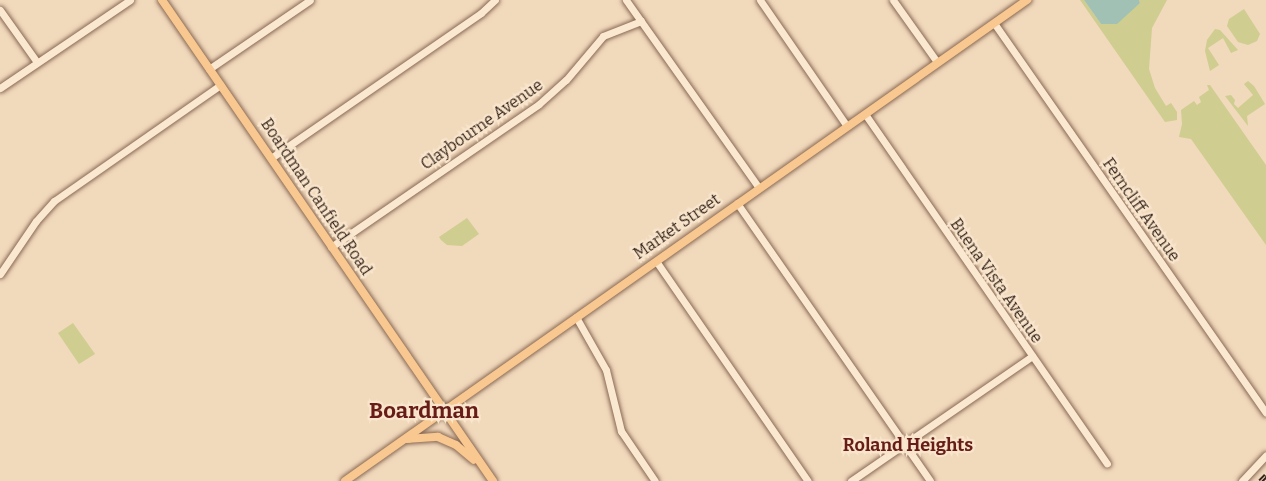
<!DOCTYPE html>
<html>
<head>
<meta charset="utf-8">
<style>
	body { margin:0 }
	#map { position:relative; width:1266px; height:481px; overflow:hidden; background:#f1d9bc; font-family:Bitter,serif }
	div>[style] { position:absolute }
	.green>* { inset:0; background:#cfcd90 }
	.water>* { inset:0; background:#a0c1b3 }
	.roads { filter:drop-shadow(0 0 2px #896954) drop-shadow(0 0 2px #896954) }
	.minor>* { height:7px; margin:-3.5px; padding:0 3.5px; transform-origin:3.5px; border-radius:3.5px; background:#fbe8d0 }
	.major>* { height:8px; margin:-4px; padding:0 4px; transform-origin:4px; border-radius:4px; background:#f8c890 }
	.rail>* { height:4.5px; margin-top:-2.25px; transform-origin:0; background:repeating-linear-gradient(90deg,#f8e5cc 0 7px,#37241a 0 14px); box-sizing:border-box; border-block:2px solid #37241a }
	span { translate:-50% -50%; white-space:nowrap; text-align:center; line-height:1.15; -webkit-text-stroke:4.5px #f8e5cc; paint-order:stroke }
	.street-label { font-size:16px; color:#37241a }
	.neighbourhood-label { font-size:18px; color:#671c17; font-weight:700 }
	.district-label { font-size:22px; color:#671c17; font-weight:700 }
</style>
</head>
<body>
<div id="map">
	<div class="green">
		<div style="clip-path:polygon(1080px 0,1084px 0,1101px 24px,1140px 3px,1139px 0,1167px 0,1152px 28px,1149px 69px,1155px 88px,1166px 106px,1171px 103px,1177px 112px,1177px 120px,1165px 122px)"></div>
		<div style="clip-path:polygon(1244px 9px,1260px 34px,1257px 41px,1248px 45px,1238px 42px,1227px 26px,1229px 19px)"></div>
		<div style="clip-path:polygon(1215px 29px,1220px 30px,1238px 50px,1231px 53px,1223px 38px,1208px 48px,1219px 65px,1210px 71px,1205px 51px,1207px 40px)"></div>
		<div style="clip-path:polygon(1248px 81px,1254px 86px,1265px 104px,1247px 116px,1248px 126px,1225px 96px,1231px 95px,1235px 100px,1234px 104px,1238px 108px,1253px 95px,1244px 84px)"></div>
		<div style="clip-path:polygon(1207px 85px,1210px 85px,1266px 165px,1266px 245px,1191px 139px,1179px 137px,1182px 124px,1181px 110px,1194px 101px,1197px 105px,1201px 102px,1199px 97px,1209px 90px)"></div>
		<div style="clip-path:polygon(467px 218px,479px 234px,462px 246px,447px 245px,441px 240px,439px 237px)"></div>
		<div style="clip-path:polygon(73px 323px,95px 354px,79px 364px,58px 333px)"></div>
	</div>
	<div class="water">
		<div style="clip-path:polygon(1084px 0,1139px 0,1140px 3px,1117px 24px,1101px 24px)"></div>
	</div>
	<div class="roads">
		<div class="minor">
			<div style="left:626px;top:0;width:230px;rotate:54.7deg"></div>
			<div style="left:760px;top:0;width:153px;rotate:55.4deg"></div>
			<div style="left:893px;top:0;width:76px;rotate:54.6deg"></div>
			<div style="left:0;top:10px;width:64px;rotate:54.6deg"></div>
			<div style="left:994px;top:23px;width:475px;rotate:55.1deg"></div>
			<div style="left:209px;top:69px;width:122px;rotate:-34.3deg"></div>
			<div style="left:0;top:88px;width:157px;rotate:-34.1deg"></div>
			<div style="left:865px;top:114px;width:425px;rotate:55.3deg"></div>
			<div style="left:271px;top:158px;width:255px;rotate:-34.6deg"></div>
			<div style="left:481px;top:13px;width:19px;rotate:-43deg"></div>
			<div style="left:737px;top:203px;width:338px;rotate:55.2deg"></div>
			<div style="left:331px;top:247px;width:252px;rotate:-34.5deg"></div>
			<div style="left:539px;top:104px;width:36px;rotate:-42deg"></div>
			<div style="left:566px;top:80px;width:57px;rotate:-49.9deg"></div>
			<div style="left:603px;top:36px;width:41px;rotate:-21.5deg"></div>
			<div style="left:656px;top:261px;width:267px;rotate:55.4deg"></div>
			<div style="left:0;top:274px;width:64px;rotate:-55.8deg"></div>
			<div style="left:36px;top:221px;width:27px;rotate:-48deg"></div>
			<div style="left:54px;top:201px;width:203px;rotate:-34.9deg"></div>
			<div style="left:576px;top:317px;width:61px;rotate:60.5deg"></div>
			<div style="left:606px;top:370px;width:63px;rotate:76.2deg"></div>
			<div style="left:621px;top:431px;width:60px;rotate:55.8deg"></div>
			<div style="left:851px;top:481px;width:220px;rotate:-34.6deg"></div>
			<div style="left:1242px;top:481px;width:35px;rotate:-47deg"></div>
		</div>
		<div class="major">
			<div style="left:162px;top:0;width:584px;rotate:55.47deg"></div>
			<div style="left:407px;top:439px;width:31px;rotate:-4deg"></div>
			<div style="left:438px;top:437px;width:20px;rotate:24deg"></div>
			<div style="left:456px;top:445px;width:23px;rotate:40deg"></div>
			<div style="left:345px;top:481px;width:835px;rotate:-35.19deg"></div>
		</div>
	</div>
	<div class="rail">
		<div style="left:1260px;top:481px;width:8px;rotate:-45deg"></div>
	</div>
	<div class="street-label">
		<span style="left:482px;top:125px;rotate:-35deg">Claybourne Avenue</span>
		<span style="left:316px;top:197px;rotate:56deg">Boardman Canfield Road</span>
		<span style="left:1141px;top:210px;rotate:55deg">Ferncliff Avenue</span>
		<span style="left:677px;top:227px;rotate:-35deg">Market Street</span>
		<span style="left:996px;top:281px;rotate:55deg">Buena Vista Avenue</span>
	</div>
	<div class="neighbourhood-label">
		<span style="left:908px;top:445px">Roland Heights</span>
	</div>
	<div class="district-label">
		<span style="left:424px;top:411px">Boardman</span>
	</div>
</div>
</body>
</html>
